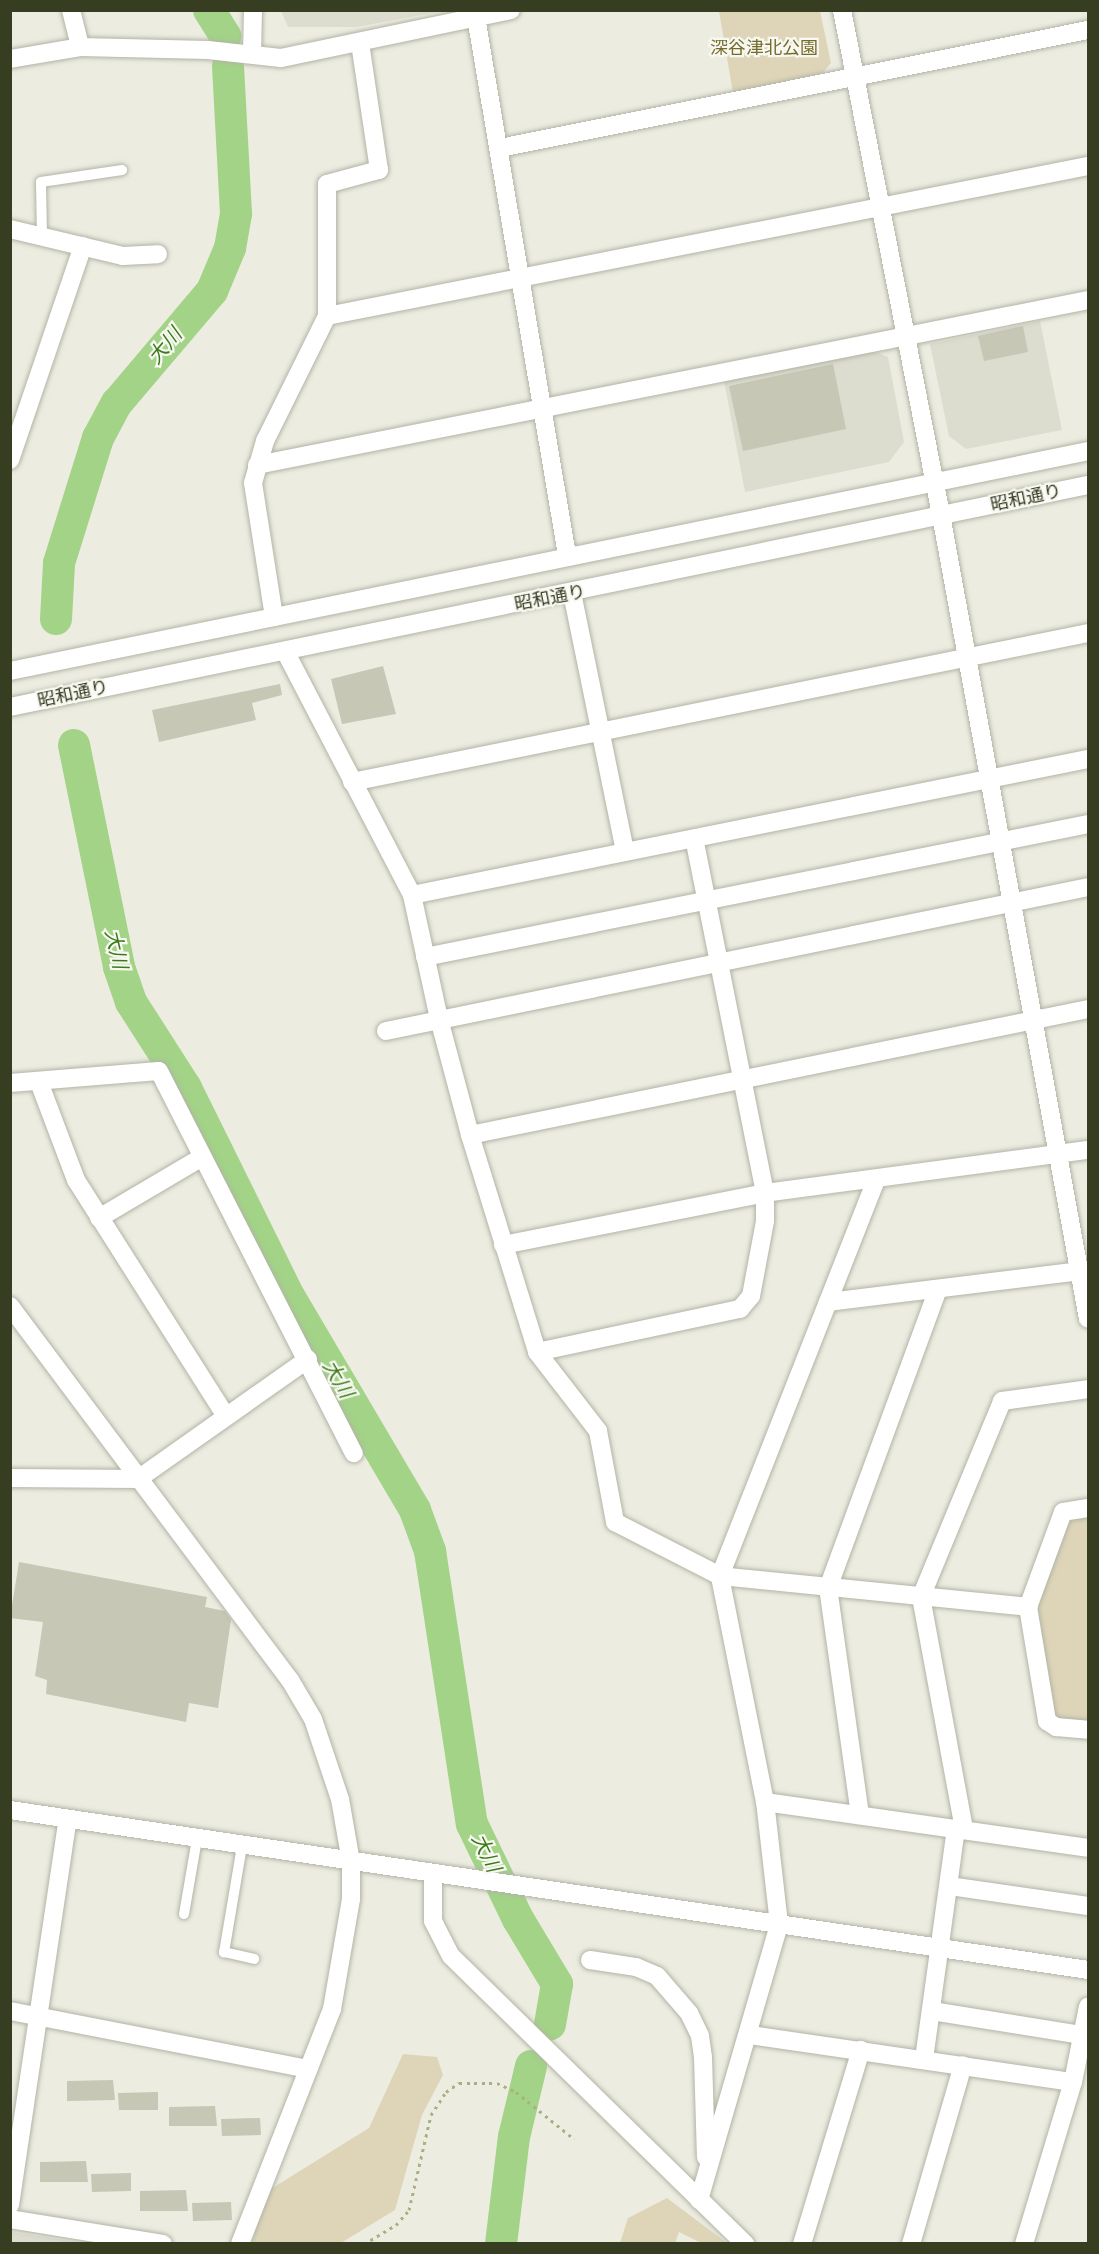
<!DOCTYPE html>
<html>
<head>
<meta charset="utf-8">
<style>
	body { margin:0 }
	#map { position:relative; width:1099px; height:2254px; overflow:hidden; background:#ecece1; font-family:"DejaVu Sans","Noto Sans JP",sans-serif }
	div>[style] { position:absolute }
	.built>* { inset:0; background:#dcdccf }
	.green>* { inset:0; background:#ded5b9 }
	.river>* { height:32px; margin:-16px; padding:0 16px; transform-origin:16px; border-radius:16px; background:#a2d387 }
	.building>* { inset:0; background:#c7c7b6 }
	.path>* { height:3px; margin-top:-1.5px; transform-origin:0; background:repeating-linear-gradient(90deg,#a8b180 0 3px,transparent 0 7.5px) }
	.roads { filter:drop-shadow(0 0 2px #b2b4a4) drop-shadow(0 0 2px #b2b4a4) }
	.lane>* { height:10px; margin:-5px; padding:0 5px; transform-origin:5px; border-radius:5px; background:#fff }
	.street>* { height:18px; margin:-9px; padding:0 9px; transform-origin:9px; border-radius:9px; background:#fff }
	.secondary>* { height:18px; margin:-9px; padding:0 9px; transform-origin:9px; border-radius:9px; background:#fff }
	span { translate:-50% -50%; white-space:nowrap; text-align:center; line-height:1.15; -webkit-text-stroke:4.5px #f8f8f2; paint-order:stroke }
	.park-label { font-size:18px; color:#756c2a }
	.street-label { font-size:18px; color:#373d21 }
	.water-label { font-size:20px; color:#3b7b19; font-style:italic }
	.frame { position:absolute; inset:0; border:12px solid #373d21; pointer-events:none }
</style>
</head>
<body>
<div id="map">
	<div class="built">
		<div style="clip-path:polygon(281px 11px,443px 11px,356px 27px,288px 27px)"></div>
		<div style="clip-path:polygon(1040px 321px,1062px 430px,966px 449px,949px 436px,930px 344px)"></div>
		<div style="clip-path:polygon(873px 351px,888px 357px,904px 442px,889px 462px,745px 492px,724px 381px)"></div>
		<div style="clip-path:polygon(10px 2232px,11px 2232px,84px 2243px,11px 2243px)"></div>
	</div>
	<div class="green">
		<div style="clip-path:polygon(719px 11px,820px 11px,831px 63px,822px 74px,733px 93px)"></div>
		<div style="clip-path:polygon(1088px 1514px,1088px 1723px,1053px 1721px,1034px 1607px,1066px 1517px)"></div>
		<div style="clip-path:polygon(403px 2054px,437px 2057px,443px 2075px,422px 2115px,395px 2210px,341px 2243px,252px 2244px,266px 2192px,369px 2128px)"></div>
		<div style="clip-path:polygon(667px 2198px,727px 2243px,701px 2243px,679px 2232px,675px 2243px,620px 2243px,628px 2218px)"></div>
	</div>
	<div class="river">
		<div style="left:209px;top:10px;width:31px;rotate:58deg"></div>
		<div style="left:56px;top:619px;width:56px;rotate:-86.9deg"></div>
		<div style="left:59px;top:563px;width:131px;rotate:-72.7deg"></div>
		<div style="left:98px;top:438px;width:40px;rotate:-62deg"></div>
		<div style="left:117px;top:403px;width:147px;rotate:-49.7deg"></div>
		<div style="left:212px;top:291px;width:47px;rotate:-67.3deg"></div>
		<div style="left:230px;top:248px;width:35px;rotate:-80deg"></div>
		<div style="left:236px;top:214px;width:148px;rotate:-93.1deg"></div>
		<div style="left:74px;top:745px;width:227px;rotate:78.5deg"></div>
		<div style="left:119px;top:967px;width:37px;rotate:71deg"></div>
		<div style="left:131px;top:1002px;width:102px;rotate:57.4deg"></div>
		<div style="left:186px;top:1088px;width:232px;rotate:63.7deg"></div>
		<div style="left:289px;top:1296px;width:248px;rotate:59.5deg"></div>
		<div style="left:415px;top:1510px;width:44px;rotate:69.9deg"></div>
		<div style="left:430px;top:1551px;width:276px;rotate:81.3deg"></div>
		<div style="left:472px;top:1824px;width:106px;rotate:64.2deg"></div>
		<div style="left:518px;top:1919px;width:76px;rotate:59deg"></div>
		<div style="left:557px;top:1984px;width:41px;rotate:99.9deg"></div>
		<div style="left:501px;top:2244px;width:108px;rotate:-83.1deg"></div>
		<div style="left:514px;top:2137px;width:73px;rotate:-76.5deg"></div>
	</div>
	<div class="building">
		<div style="clip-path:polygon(1023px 326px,1028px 352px,984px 361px,978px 336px)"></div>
		<div style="clip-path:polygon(833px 364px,846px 429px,743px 451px,729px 386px)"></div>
		<div style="clip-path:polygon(383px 666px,396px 714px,342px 724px,331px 679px)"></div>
		<div style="clip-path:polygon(280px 684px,282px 695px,252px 703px,256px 720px,159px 742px,152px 710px)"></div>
		<div style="clip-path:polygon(19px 1562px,207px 1597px,205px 1607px,225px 1611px,231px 1620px,218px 1708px,189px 1703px,186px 1722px,46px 1694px,47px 1680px,35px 1676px,43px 1622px,10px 1618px)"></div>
		<div style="clip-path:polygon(113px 2080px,115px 2100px,67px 2101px,67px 2081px)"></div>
		<div style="clip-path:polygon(158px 2092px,158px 2110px,119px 2110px,118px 2093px)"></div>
		<div style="clip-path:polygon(215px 2106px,217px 2126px,169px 2126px,169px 2107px)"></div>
		<div style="clip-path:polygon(260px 2118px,261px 2135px,222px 2136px,221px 2119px)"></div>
		<div style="clip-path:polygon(86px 2161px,88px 2182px,40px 2182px,40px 2162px)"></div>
		<div style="clip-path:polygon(131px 2173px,131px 2191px,92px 2192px,91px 2174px)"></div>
		<div style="clip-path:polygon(186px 2190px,188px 2211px,140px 2211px,140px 2191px)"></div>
		<div style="clip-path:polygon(231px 2202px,232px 2220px,193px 2221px,192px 2203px)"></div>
	</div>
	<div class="path">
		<div style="left:364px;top:2244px;width:37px;rotate:-31deg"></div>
		<div style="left:396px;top:2225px;width:20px;rotate:-49deg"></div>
		<div style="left:409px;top:2210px;width:98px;rotate:-77deg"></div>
		<div style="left:431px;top:2115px;width:27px;rotate:-57deg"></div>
		<div style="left:446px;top:2092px;width:16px;rotate:-35deg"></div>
		<div style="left:459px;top:2083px;width:38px"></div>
		<div style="left:497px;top:2083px;width:21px;rotate:25deg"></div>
		<div style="left:516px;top:2092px;width:75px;rotate:39deg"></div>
	</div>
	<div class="roads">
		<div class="lane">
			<div style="left:42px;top:236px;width:54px;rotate:-91.1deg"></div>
			<div style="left:41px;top:182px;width:82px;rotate:-8.4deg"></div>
			<div style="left:242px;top:1846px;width:108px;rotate:99.6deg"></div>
			<div style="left:224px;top:1952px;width:31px;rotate:13deg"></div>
			<div style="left:184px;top:1914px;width:76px;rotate:-80.2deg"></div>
		</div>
		<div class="street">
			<div style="left:71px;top:10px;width:38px;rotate:76deg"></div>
			<div style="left:476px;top:17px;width:546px;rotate:80.4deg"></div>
			<div style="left:252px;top:54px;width:44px;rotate:-88.7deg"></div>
			<div style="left:10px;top:59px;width:71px;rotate:-9.7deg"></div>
			<div style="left:80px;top:47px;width:128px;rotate:1.3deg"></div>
			<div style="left:208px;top:50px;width:73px;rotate:6.3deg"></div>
			<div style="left:281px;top:58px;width:235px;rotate:-11.8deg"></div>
			<div style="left:500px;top:148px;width:600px;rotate:-11.35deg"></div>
			<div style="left:10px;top:229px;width:116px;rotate:13.4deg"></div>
			<div style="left:123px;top:256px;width:35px;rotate:-3deg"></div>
			<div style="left:327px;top:316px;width:776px;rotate:-11.15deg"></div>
			<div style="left:10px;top:460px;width:226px;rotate:-71.2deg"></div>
			<div style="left:257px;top:465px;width:847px;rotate:-11.23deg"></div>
			<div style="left:941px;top:515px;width:817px;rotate:79.64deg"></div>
			<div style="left:572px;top:593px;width:264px;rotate:78.4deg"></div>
			<div style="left:274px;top:617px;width:136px;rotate:-98.9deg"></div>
			<div style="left:253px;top:483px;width:44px;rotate:-74.1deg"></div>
			<div style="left:265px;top:441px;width:140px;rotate:-63.6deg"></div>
			<div style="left:327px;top:316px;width:132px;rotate:-90deg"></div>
			<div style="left:327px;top:184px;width:54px;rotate:-15.1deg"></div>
			<div style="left:379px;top:170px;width:128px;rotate:-98.5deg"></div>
			<div style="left:285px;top:651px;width:275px;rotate:62.5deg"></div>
			<div style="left:412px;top:895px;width:127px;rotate:77.7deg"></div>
			<div style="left:439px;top:1019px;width:120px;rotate:75deg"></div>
			<div style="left:470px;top:1135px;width:227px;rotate:72.8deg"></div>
			<div style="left:537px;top:1352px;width:100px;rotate:52.3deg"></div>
			<div style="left:598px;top:1431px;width:93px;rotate:79.4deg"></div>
			<div style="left:615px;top:1522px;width:118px;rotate:27.2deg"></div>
			<div style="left:720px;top:1576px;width:310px;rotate:5.7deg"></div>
			<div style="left:352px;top:782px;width:751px;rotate:-11.44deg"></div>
			<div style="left:412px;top:895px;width:690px;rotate:-11.38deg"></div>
			<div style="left:425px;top:957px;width:676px;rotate:-11.34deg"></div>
			<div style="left:386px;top:1031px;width:717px;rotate:-11.59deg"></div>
			<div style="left:39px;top:1082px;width:105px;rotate:69.3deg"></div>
			<div style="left:76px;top:1180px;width:280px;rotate:57.6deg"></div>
			<div style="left:10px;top:1083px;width:149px;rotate:-4.6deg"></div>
			<div style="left:159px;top:1071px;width:429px;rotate:63deg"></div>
			<div style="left:470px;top:1135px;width:631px;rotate:-11.52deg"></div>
			<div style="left:99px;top:1218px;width:120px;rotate:-30.6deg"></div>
			<div style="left:503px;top:1245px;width:267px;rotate:-11.2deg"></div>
			<div style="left:765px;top:1193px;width:326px;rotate:-7.6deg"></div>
			<div style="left:828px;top:1302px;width:262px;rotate:-7deg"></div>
			<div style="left:10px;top:1306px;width:467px;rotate:53.2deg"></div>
			<div style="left:290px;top:1680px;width:45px;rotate:59.5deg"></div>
			<div style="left:313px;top:1719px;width:84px;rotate:71.4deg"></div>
			<div style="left:340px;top:1799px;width:64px;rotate:80.1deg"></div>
			<div style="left:351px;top:1862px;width:37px;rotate:90deg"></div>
			<div style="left:351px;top:1899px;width:112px;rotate:99.8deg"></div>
			<div style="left:332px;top:2009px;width:252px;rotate:111.4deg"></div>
			<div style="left:537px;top:1352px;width:208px;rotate:-12deg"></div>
			<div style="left:740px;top:1309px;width:17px;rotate:-50deg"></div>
			<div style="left:751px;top:1296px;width:76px;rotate:-79.4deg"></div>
			<div style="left:765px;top:1221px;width:28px;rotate:-90deg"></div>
			<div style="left:765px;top:1193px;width:361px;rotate:-101.3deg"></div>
			<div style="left:10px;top:1478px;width:128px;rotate:0.4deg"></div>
			<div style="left:138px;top:1479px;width:208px;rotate:-35.2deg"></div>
			<div style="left:1088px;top:1508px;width:25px;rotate:171deg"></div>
			<div style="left:1063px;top:1512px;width:101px;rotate:110.2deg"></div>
			<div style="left:1028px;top:1607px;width:116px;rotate:80.5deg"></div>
			<div style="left:1047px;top:1721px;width:11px;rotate:34deg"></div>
			<div style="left:1056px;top:1727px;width:32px;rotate:5deg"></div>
			<div style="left:765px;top:1802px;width:326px;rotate:8.1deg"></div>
			<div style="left:860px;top:1815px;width:229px;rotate:-98deg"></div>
			<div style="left:828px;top:1588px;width:315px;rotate:-69.8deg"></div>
			<div style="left:964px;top:1829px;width:236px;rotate:-100.5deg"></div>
			<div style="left:921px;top:1597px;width:212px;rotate:-67.5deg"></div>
			<div style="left:1002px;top:1401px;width:87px;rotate:-7.9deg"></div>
			<div style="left:433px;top:1874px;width:47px;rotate:90deg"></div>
			<div style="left:433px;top:1921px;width:39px;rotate:63deg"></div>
			<div style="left:451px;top:1956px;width:412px;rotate:44.4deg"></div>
			<div style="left:949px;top:1886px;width:140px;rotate:8.2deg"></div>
			<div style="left:590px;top:1960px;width:47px;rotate:8.7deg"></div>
			<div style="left:636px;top:1967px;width:23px;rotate:23deg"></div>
			<div style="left:657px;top:1976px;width:49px;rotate:49.1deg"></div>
			<div style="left:689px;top:2013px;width:25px;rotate:64deg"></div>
			<div style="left:700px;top:2036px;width:21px;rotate:82deg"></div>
			<div style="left:703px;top:2057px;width:100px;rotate:88.3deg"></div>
			<div style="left:10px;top:2011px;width:304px;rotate:11deg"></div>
			<div style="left:932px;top:2011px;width:152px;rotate:9.1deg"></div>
			<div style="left:750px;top:2035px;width:326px;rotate:8.3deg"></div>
			<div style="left:924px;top:2059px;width:233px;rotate:-82.1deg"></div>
			<div style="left:699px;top:2200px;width:287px;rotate:-73.8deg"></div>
			<div style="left:779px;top:1924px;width:123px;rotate:-96.5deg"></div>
			<div style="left:765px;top:1802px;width:230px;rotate:-101.3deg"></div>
			<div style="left:720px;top:1576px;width:426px;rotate:-68.5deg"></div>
			<div style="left:10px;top:2205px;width:390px;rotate:-81.5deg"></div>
			<div style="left:10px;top:2219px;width:155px;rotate:9.3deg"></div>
			<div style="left:802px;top:2244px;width:203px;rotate:-73.1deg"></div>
			<div style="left:911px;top:2244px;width:186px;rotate:-73.8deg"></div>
		</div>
		<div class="secondary">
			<div style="left:842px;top:10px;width:515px;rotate:78.91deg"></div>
			<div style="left:10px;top:671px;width:1100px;rotate:-11.53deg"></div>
			<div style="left:10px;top:707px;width:1101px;rotate:-11.64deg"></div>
			<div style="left:10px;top:1810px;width:1090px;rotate:8.44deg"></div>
			<div style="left:1024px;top:2244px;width:169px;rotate:-73.2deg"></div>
			<div style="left:1073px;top:2082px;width:77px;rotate:-78.8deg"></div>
		</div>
	</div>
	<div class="park-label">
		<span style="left:764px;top:48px">深谷津北公園</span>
	</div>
	<div class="street-label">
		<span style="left:1026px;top:498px;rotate:-12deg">昭和通り</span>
		<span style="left:550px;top:598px;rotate:-11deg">昭和通り</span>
		<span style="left:73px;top:694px;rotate:-12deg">昭和通り</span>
	</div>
	<div class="water-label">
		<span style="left:165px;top:346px;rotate:-50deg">大川</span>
		<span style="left:116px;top:949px;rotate:77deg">大川</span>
		<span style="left:338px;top:1379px;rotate:60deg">大川</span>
		<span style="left:486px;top:1853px;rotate:64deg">大川</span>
	</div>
	<div class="frame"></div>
</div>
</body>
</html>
